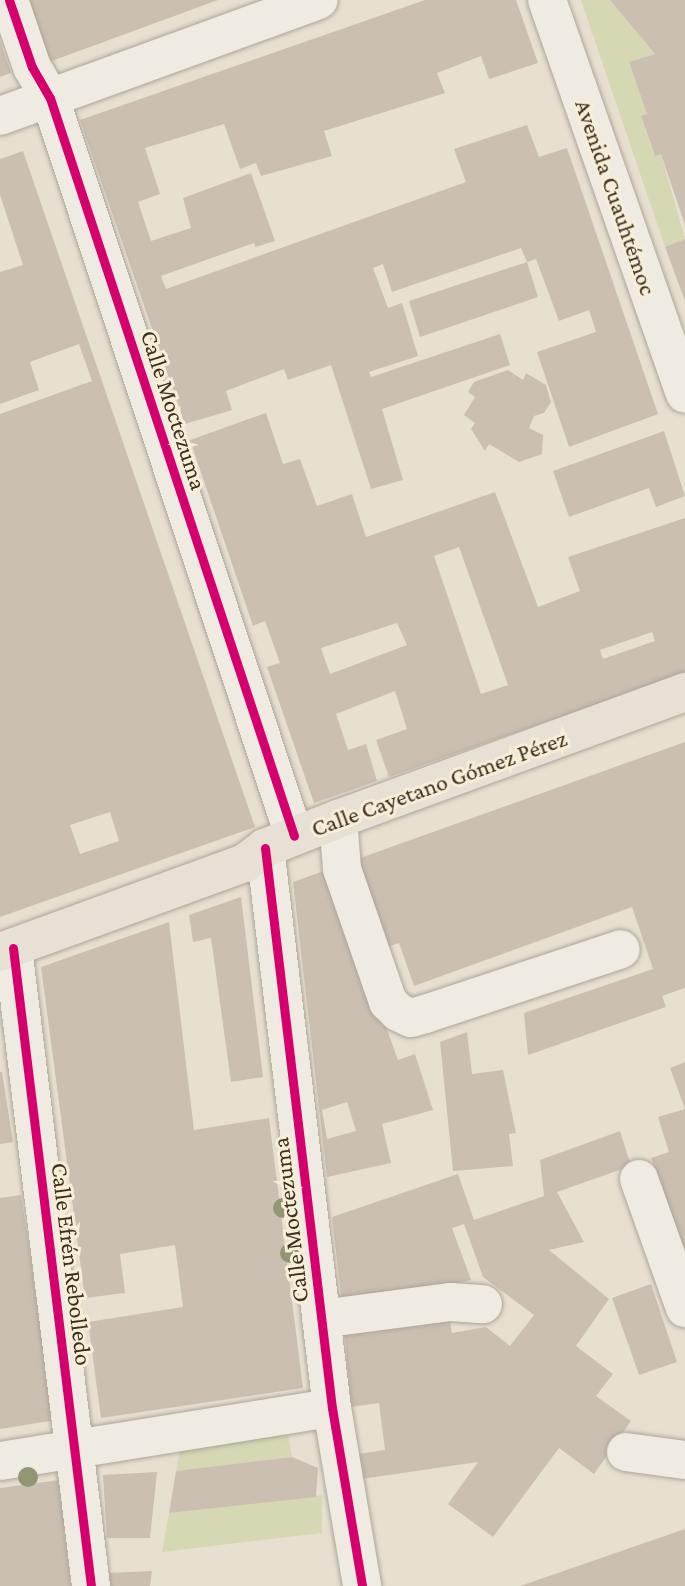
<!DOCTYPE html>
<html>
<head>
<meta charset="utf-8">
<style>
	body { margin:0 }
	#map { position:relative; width:685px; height:1586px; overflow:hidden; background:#e7e0d1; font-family:"Crimson Pro",serif }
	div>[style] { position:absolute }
	.green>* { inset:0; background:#d6d7b3 }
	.building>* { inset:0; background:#cbbfb2 }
	.roads { filter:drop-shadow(0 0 2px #ada599) drop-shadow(0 0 2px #ada599) }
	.minor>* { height:38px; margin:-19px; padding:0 19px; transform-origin:19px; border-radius:19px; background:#efebe3 }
	.major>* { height:38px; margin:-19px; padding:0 19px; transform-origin:19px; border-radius:19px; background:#e6e1d4 }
	.cycleway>* { height:9px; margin:-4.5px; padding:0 4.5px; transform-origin:4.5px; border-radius:4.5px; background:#d6006c }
	.trees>* { width:20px; height:20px; margin:-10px; border-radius:50%; background:#929673 }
	span { translate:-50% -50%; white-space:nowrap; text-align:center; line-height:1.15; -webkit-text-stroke:6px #f7eed8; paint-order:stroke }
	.street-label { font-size:24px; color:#3d2e20 }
</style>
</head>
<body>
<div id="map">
	<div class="green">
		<div style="clip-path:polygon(581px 0,610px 0,655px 54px,629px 62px,647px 114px,641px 117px,654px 155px,661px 154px,685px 239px,665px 247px)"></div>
		<div style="clip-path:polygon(287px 1430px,292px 1457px,176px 1471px,180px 1450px)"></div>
		<div style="clip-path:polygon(322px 1495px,322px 1533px,162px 1552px,169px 1513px)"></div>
	</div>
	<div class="building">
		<div style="clip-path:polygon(28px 0,218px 0,49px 62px)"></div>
		<div style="clip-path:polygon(425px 0,516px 0,538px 63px,489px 79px,481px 56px,437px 73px,445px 93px,324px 131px,332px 156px,261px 176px,256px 163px,240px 169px,224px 124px,145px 148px,160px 194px,138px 202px,151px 241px,191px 228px,183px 198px,251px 173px,275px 241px,255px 247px,254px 243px,161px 276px,166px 289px,466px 182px,454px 149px,527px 125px,539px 157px,567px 148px,658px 414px,569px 447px,537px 352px,596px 332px,589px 310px,559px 321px,536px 259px,527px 262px,521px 248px,392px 292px,383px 264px,373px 268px,388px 308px,402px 303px,418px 356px,369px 372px,371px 377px,500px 334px,510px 365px,382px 409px,403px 480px,371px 489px,331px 365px,288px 380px,284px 369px,226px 391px,232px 410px,185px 424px,80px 120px)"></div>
		<div style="clip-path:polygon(610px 0,685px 0,685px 225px,661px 154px,655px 156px,641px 116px,647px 114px,629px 62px,655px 54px)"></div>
		<div style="clip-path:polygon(0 41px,11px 73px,0 77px)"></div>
		<div style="clip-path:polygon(evenodd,23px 151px,255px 827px,0 917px,0 414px,92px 381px,79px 344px,30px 362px,39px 390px,0 404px,0 272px,23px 265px,0 195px,0 159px,23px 151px,110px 812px,119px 841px,80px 854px,70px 825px,110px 812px)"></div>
		<div style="clip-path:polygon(685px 239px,685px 301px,665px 247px)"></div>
		<div style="clip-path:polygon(527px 262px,538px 297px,420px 337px,409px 301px)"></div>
		<div style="clip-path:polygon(508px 370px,523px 380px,526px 373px,546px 385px,551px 402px,544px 413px,534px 416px,529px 428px,543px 435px,542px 454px,519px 462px,489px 444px,485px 451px,471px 429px,475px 423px,464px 415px,475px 397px,468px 392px,474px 382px)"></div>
		<div style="clip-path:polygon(evenodd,266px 413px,283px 464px,300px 459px,317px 506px,352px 494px,366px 537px,495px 492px,538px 607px,580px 591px,568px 557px,685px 518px,685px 673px,389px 777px,376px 740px,407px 729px,395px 691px,336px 714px,348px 750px,366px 744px,377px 781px,314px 803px,267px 667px,280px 663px,265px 621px,253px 626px,190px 440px,266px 413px,459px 547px,508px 685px,481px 694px,434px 556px,459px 547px,266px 413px,397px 623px,407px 645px,330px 674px,321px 648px,397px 623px,266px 413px,652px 632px,655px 641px,603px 659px,600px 650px,652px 632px)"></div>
		<div style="clip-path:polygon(664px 431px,685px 496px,656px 507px,649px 488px,569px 517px,553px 471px)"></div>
		<div style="clip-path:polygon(evenodd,685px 742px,685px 988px,662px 996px,666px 1007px,528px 1055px,524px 1013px,653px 969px,632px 907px,414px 986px,399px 943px,378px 950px,377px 1002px,398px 1060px,415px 1054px,433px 1110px,382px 1124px,391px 1163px,327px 1177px,293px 882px,685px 742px,347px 1102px,356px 1131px,327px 1139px,322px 1110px,347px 1102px)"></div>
		<div style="clip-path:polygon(241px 897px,263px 1077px,231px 1082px,211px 938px,193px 942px,189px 915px)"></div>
		<div style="clip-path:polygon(169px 922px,194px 1130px,269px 1118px,303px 1388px,101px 1418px,88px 1322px,183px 1307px,175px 1245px,120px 1254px,125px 1293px,85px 1298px,41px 967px)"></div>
		<div style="clip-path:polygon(467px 1032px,472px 1074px,503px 1070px,516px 1133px,509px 1134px,513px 1166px,453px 1171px,440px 1042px)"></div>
		<div style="clip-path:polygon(685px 1062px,685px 1109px,670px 1068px)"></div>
		<div style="clip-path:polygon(0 1072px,2px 1072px,13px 1142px,0 1144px)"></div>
		<div style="clip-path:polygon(685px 1109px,685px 1254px,651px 1158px,669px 1152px,658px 1117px)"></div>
		<div style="clip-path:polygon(620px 1131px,631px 1166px,557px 1192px,584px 1242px,549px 1250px,609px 1299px,576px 1346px,613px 1374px,596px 1396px,631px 1421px,594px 1474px,559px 1448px,493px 1537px,448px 1504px,478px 1462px,361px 1479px,358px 1454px,385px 1450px,379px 1403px,351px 1407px,344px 1324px,448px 1310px,452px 1333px,486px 1327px,510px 1346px,534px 1315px,483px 1277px,464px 1224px,452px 1228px,471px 1280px,343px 1312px,332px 1217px,458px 1174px,474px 1220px,544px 1196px,540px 1160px)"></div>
		<div style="clip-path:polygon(21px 1195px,56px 1420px,0 1429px,0 1198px)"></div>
		<div style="clip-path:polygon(651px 1284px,677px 1362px,639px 1375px,612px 1298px)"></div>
		<div style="clip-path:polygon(292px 1457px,318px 1468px,316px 1497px,169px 1513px,176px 1471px)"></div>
		<div style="clip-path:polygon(157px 1472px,150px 1538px,107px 1538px,103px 1475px)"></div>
		<div style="clip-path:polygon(59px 1480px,71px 1586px,0 1586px,0 1488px)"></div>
		<div style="clip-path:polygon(685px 1529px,685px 1586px,520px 1586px)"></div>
		<div style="clip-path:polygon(152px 1571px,150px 1586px,108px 1586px,107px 1573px)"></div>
	</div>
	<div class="roads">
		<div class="minor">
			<div style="left:9px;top:0;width:71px;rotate:71.1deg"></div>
			<div style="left:32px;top:67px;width:36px;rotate:60deg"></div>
			<div style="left:50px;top:98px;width:777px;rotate:71.7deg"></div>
			<div style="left:547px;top:0;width:417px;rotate:70.7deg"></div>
			<div style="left:0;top:116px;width:339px;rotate:-20deg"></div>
			<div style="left:338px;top:819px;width:50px;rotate:85.4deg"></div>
			<div style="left:342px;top:869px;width:141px;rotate:70.9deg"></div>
			<div style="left:388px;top:1002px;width:14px;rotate:45deg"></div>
			<div style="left:398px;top:1012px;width:14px;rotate:25deg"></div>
			<div style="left:411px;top:1018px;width:15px;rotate:-16deg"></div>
			<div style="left:425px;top:1014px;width:206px;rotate:-18.3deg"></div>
			<div style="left:265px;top:848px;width:564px;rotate:83.18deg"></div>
			<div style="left:332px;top:1408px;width:181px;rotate:80.4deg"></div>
			<div style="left:13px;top:948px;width:643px;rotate:83.03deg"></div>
			<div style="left:639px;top:1179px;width:137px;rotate:70.4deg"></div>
			<div style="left:321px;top:1319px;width:131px;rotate:-7.5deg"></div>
			<div style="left:451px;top:1302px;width:32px;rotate:4deg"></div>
			<div style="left:626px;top:1452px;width:60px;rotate:7.7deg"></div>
			<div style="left:0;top:1461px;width:336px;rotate:-9.1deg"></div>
		</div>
		<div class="major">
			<div style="left:0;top:952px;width:261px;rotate:-20deg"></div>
			<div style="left:245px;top:863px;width:25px;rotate:-37deg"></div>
			<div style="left:265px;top:848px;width:79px;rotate:-21.7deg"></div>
			<div style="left:338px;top:819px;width:370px;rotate:-20.1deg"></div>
		</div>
	</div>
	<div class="cycleway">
		<div style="left:9px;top:0;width:71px;rotate:71.1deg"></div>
		<div style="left:32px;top:67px;width:36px;rotate:60deg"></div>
		<div style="left:50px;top:98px;width:777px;rotate:71.7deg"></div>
		<div style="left:265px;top:848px;width:564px;rotate:83.18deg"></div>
		<div style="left:332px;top:1408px;width:181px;rotate:80.4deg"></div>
		<div style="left:13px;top:948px;width:643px;rotate:83.03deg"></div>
	</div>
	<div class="trees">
		<div style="left:283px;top:1208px"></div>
		<div style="left:290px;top:1253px"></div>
		<div style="left:28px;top:1477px"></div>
	</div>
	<div class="street-label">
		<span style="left:616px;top:197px;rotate:71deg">Avenida Cuauhtémoc</span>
		<span style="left:174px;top:410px;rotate:72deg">Calle Moctezuma</span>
		<span style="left:439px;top:783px;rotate:-20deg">Calle Cayetano Gómez Pérez</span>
		<span style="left:290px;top:1220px;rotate:-97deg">Calle Moctezuma</span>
		<span style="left:72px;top:1264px;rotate:83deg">Calle Efrén Rebolledo</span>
	</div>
</div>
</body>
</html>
